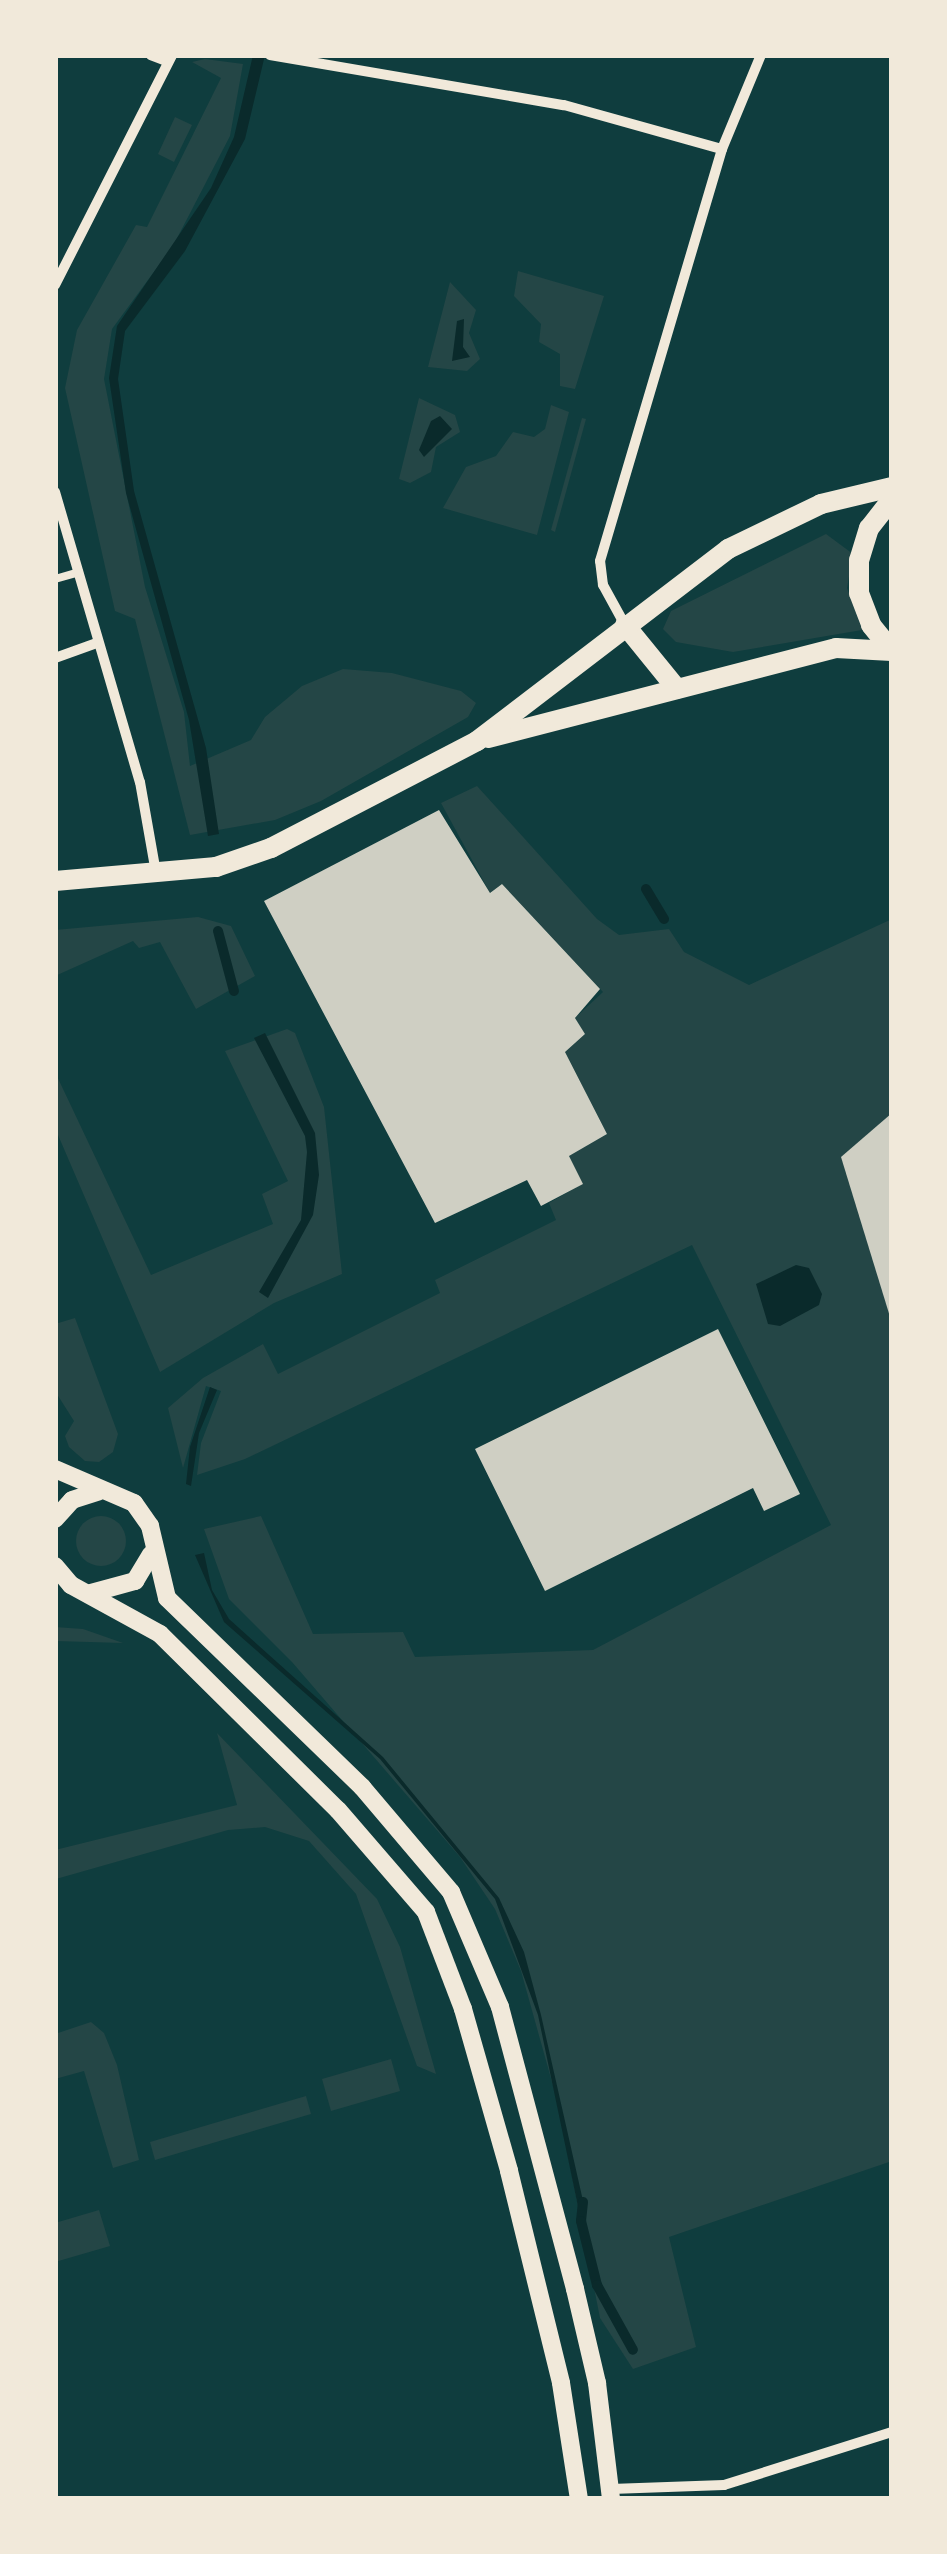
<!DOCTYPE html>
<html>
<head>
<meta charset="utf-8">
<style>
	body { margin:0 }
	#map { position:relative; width:947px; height:2554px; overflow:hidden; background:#0f3d3e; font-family:"Open Sans",sans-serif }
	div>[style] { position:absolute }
	.green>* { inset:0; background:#244646 }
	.round { border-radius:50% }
	.water>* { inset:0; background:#0a2a2b }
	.stream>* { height:10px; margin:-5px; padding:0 5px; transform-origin:5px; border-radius:5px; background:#0a2a2b }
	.building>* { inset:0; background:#cfcfc3 }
	.service>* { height:8px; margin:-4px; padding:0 4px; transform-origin:4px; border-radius:4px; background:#f1e9da }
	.pedestrian>* { height:9px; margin:-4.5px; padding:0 4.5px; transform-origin:4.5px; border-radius:4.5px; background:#f1e9da }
	.minor>* { height:10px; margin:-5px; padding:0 5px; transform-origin:5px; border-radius:5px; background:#f1e9da }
	.tertiary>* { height:18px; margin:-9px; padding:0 9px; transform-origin:9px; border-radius:9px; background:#f1e9da }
	.secondary>* { height:20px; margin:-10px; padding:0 10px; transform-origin:10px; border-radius:10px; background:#f1e9da }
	span { translate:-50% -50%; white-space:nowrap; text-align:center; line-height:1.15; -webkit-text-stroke:9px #f1e9da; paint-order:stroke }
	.frame { position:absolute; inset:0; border:58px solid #f1e9da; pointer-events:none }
</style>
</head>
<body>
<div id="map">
	<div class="green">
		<div style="clip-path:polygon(205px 59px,243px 64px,230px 136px,173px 246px,112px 329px,104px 379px,145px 587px,184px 712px,190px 766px,251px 740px,265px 717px,302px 686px,343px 669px,392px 673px,461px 691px,476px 703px,468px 717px,321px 801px,275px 820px,190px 835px,135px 619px,115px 611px,65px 388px,77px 330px,136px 225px,147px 227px,221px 78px,192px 62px)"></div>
		<div style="clip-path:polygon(175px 117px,192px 125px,174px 162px,158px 154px)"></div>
		<div style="clip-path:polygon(518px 271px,604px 296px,575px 389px,560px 386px,560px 354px,539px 342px,541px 324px,514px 296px)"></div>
		<div style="clip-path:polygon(450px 282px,476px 310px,469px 333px,480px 359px,467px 371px,428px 367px)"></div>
		<div style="clip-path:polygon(419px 398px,455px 415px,460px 432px,436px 447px,431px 472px,410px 483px,399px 479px)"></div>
		<div style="clip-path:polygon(551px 405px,569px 412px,537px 535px,443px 508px,466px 467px,496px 456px,513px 432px,534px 437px,545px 429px)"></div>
		<div style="clip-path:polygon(582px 418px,586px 419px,555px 532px,551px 530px)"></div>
		<div style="clip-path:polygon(826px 534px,853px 554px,847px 588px,862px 630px,733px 652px,676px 642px,663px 629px,671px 611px)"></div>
		<div style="clip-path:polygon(477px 786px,597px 919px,619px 935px,669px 929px,684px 952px,749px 985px,892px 919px,892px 2161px,669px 2237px,696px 2347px,633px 2369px,600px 2318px,557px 2100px,521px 1971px,495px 1909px,460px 1857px,292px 1662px,229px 1599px,204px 1529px,261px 1516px,313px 1634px,403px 1632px,415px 1657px,593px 1650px,831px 1525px,692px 1245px,245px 1459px,197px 1475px,201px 1443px,221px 1391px,206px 1386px,183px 1468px,168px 1408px,203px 1378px,263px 1344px,278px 1374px,440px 1293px,435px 1280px,556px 1220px,549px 1203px,582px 1184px,569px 1156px,607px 1134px,565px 1052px,585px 1034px,575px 1018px,603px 992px,502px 884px,490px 893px,441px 803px)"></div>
		<div style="clip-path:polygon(198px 917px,231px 926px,255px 976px,196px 1009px,160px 942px,139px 948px,133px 941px,55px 976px,55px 930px)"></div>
		<div style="clip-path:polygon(287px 1029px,295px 1033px,324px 1107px,342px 1274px,274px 1303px,160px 1372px,55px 1128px,55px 1072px,151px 1275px,273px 1224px,262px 1194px,288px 1181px,225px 1051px)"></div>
		<div style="clip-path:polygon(75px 1318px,118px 1434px,113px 1452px,99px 1462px,85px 1461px,69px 1447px,65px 1436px,74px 1421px,55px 1391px,55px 1324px)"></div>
		<div class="round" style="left:76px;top:1516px;width:50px;height:50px"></div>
		<div style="clip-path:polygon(55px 1627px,83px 1629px,123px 1643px,55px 1641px)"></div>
		<div style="clip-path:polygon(217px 1733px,377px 1899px,400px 1947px,436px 2074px,417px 2066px,356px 1894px,309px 1841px,265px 1827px,228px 1830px,56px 1879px,55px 1850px,237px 1805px)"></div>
		<div style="clip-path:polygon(91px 2022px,104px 2033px,117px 2065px,139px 2160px,113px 2168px,84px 2071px,55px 2079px,55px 2034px)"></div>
		<div style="clip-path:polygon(391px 2059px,400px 2091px,331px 2111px,322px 2079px)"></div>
		<div style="clip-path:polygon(306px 2096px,311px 2114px,155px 2160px,150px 2142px)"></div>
		<div style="clip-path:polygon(99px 2210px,110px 2246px,55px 2262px,55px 2223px)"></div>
	</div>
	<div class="water">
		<div style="clip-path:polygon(253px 55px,265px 55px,245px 139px,185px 251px,125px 331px,118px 379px,134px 491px,206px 748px,219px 834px,208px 836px,189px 720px,126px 493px,109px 378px,117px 326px,211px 188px,234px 137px)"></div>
		<div style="clip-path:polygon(464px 319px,463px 347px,470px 357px,452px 361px,457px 321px)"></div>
		<div style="clip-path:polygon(440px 416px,452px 429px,424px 457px,419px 450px,431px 421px)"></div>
		<div style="clip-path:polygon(265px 1033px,315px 1133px,319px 1175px,313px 1215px,268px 1298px,259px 1292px,301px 1220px,307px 1152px,305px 1136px,254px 1038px)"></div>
		<div style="clip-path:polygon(796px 1265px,809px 1268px,822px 1294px,819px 1305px,780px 1326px,768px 1324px,756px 1284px)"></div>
		<div style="clip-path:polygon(210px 1387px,217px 1390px,199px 1433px,191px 1486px,186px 1484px,190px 1447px)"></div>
		<div style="clip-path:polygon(204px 1553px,212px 1590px,229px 1619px,383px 1757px,499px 1898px,524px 1952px,541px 2015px,586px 2214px,580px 2216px,538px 2015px,495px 1899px,380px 1759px,224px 1622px,195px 1555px)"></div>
	</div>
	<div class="stream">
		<div style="left:646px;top:889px;width:35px;rotate:59deg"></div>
		<div style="left:218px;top:931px;width:62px;rotate:75.1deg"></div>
		<div style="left:583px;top:2202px;width:19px;rotate:96deg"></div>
		<div style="left:581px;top:2221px;width:66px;rotate:76deg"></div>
		<div style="left:597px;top:2285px;width:74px;rotate:61deg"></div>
	</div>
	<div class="building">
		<div style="clip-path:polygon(439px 810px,490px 893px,502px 884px,600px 989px,575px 1018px,585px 1034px,565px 1052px,607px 1134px,569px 1156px,583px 1184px,541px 1206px,527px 1180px,435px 1223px,264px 901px)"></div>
		<div style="clip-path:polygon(892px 1113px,892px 1320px,891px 1320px,841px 1157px)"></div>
		<div style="clip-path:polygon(718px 1329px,800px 1494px,764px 1511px,753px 1488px,545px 1591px,475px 1449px)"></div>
	</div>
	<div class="service">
		<div style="left:55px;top:579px;width:25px;rotate:-16deg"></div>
	</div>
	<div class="pedestrian">
		<div style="left:150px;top:55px;width:19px;rotate:21deg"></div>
	</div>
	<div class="minor">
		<div style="left:270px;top:55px;width:298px;rotate:9.7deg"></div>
		<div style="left:564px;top:105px;width:164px;rotate:15.6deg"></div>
		<div style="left:55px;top:285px;width:258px;rotate:-63deg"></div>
		<div style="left:55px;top:492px;width:302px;rotate:73.7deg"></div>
		<div style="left:140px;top:782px;width:92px;rotate:80deg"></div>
		<div style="left:625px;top:625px;width:46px;rotate:-118.8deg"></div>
		<div style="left:603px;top:585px;width:24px;rotate:-97deg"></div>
		<div style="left:600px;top:561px;width:430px;rotate:-73.5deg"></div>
		<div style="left:722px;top:149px;width:102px;rotate:-67.5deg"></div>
		<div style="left:55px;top:658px;width:45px;rotate:-19.7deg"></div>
		<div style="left:611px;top:2489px;width:113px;rotate:-2deg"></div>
		<div style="left:724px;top:2485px;width:176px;rotate:-17.5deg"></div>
	</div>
	<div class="tertiary">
		<div style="left:55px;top:1469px;width:86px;rotate:23.3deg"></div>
		<div style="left:134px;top:1503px;width:28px;rotate:55deg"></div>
		<div style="left:150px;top:1526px;width:74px;rotate:76.7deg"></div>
		<div style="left:167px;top:1598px;width:272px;rotate:44.1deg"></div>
		<div style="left:362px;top:1787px;width:138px;rotate:49.7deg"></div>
		<div style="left:451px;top:1892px;width:125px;rotate:66.9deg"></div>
		<div style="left:500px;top:2007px;width:292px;rotate:75.1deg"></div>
		<div style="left:575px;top:2289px;width:97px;rotate:76.8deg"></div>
		<div style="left:597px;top:2383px;width:117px;rotate:83.1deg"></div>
		<div style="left:55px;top:1519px;width:25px;rotate:-48deg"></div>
		<div style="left:72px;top:1500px;width:28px;rotate:-18deg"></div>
		<div style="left:55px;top:1566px;width:25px;rotate:50deg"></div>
		<div style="left:71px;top:1585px;width:102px;rotate:28.8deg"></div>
		<div style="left:160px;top:1634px;width:250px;rotate:44.7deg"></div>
		<div style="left:338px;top:1810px;width:135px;rotate:49.2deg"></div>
		<div style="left:426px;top:1912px;width:104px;rotate:69.1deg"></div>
		<div style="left:463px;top:2009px;width:168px;rotate:74.1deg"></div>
		<div style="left:509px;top:2171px;width:218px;rotate:76.2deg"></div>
		<div style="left:561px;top:2383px;width:117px;rotate:81.2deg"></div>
		<div style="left:91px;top:1593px;width:46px;rotate:-15.3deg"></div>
		<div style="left:135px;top:1581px;width:31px;rotate:-59deg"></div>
	</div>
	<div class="secondary">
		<div style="left:892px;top:499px;width:37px;rotate:128deg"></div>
		<div style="left:869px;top:528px;width:34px;rotate:107deg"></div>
		<div style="left:859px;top:560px;width:33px;rotate:90deg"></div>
		<div style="left:859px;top:593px;width:34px;rotate:69deg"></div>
		<div style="left:871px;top:625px;width:33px;rotate:51deg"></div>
		<div style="left:625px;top:625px;width:82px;rotate:50.9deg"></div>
		<div style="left:488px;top:738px;width:359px;rotate:-14.5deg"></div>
		<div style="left:836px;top:648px;width:56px;rotate:3.1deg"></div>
		<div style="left:55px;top:881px;width:162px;rotate:-5deg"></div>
		<div style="left:216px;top:867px;width:58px;rotate:-19.1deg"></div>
		<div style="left:271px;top:848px;width:232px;rotate:-27.4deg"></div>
		<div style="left:477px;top:741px;width:316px;rotate:-37.4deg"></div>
		<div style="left:728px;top:549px;width:103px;rotate:-25.8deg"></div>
		<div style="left:821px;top:504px;width:73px;rotate:-13.5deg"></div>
	</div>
	<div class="frame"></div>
</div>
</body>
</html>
